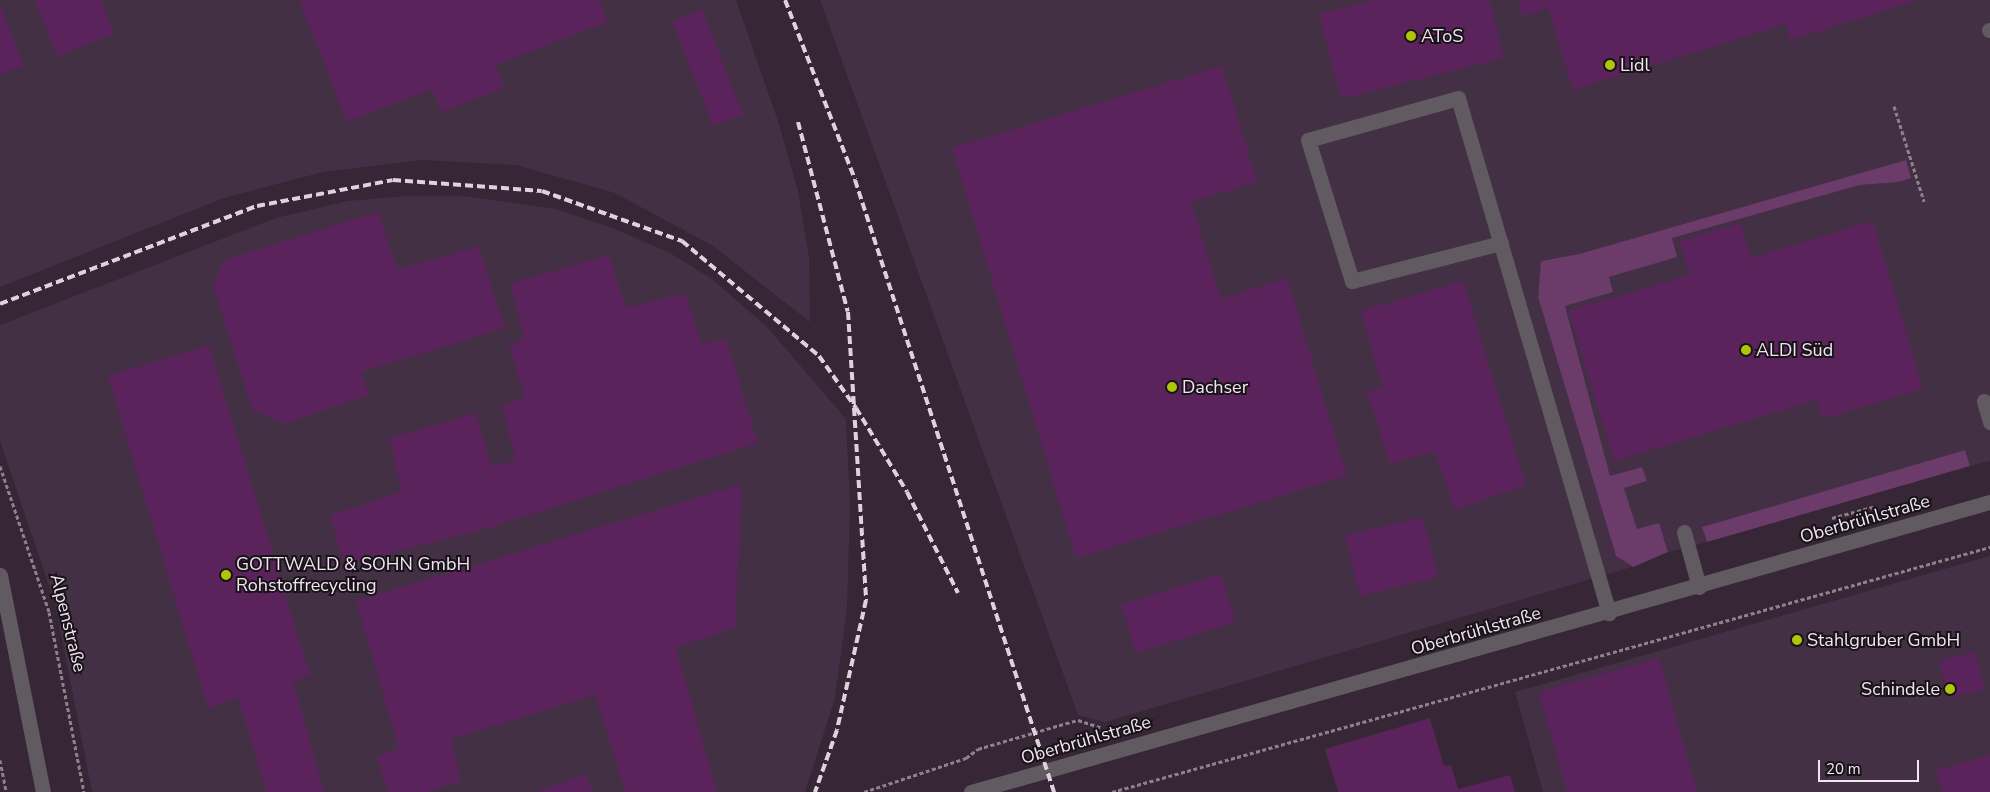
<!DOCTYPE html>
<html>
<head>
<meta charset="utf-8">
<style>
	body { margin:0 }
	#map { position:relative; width:1990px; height:792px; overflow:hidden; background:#362636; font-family:"Nunito Sans",sans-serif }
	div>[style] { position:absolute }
	.built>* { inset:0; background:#443044 }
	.green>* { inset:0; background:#6b3b6a }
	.building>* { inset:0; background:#5b235b }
	.path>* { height:3px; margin-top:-1.5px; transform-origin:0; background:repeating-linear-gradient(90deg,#8e818e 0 4px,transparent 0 6.5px) }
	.service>* { height:15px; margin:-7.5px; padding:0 7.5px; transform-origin:7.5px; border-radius:7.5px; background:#625a61 }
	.minor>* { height:15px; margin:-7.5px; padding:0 7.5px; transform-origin:7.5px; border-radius:7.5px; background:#625a61 }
	.rail>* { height:4px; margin-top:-2px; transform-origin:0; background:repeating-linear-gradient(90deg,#ddd3dd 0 8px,transparent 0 12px) }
	.dots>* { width:14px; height:14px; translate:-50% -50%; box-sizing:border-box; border:2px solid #191219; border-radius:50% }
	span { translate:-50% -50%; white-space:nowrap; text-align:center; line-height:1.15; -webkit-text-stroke:4px #191219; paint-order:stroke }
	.poi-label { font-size:18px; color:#f0e6f0 }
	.left { translate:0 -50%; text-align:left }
	.right { translate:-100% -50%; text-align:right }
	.street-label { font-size:18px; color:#f0e6f0 }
	.scale { position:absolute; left:1818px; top:760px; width:101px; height:22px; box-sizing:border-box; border:2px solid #f0e6f0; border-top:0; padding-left:6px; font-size:15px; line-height:18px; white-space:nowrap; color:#f0e6f0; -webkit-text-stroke:4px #191219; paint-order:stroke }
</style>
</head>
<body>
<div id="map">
	<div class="built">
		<div style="clip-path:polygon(0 0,736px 0,779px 124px,798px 191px,809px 258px,810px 322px,713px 246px,615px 193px,516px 165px,422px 160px,323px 172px,224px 198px,0 287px)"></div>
		<div style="clip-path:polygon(820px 0,1990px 0,1990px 461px,1970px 466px,1965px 450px,1702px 527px,1707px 542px,1668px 552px,1664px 538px,1637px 529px,1624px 488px,1646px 481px,1642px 467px,1610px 476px,1565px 306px,1612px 292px,1609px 277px,1676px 257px,1672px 238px,1860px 185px,1899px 182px,1906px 160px,1579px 254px,1542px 261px,1538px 297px,1616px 556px,1632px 567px,1105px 722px,1078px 715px)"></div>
		<div style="clip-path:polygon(407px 196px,463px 196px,556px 209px,615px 229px,670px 253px,712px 279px,768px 328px,846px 419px,850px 505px,847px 608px,835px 698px,805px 792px,92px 792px,55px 603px,0 441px,0 325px,276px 218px,348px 201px)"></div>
		<div style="clip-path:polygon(1990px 556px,1990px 792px,1543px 792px,1515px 692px)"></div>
	</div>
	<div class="green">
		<div style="clip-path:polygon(1906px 160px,1911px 178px,1899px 182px,1860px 185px,1672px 238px,1677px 257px,1609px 277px,1613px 292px,1565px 306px,1610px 476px,1642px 467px,1647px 481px,1624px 488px,1637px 529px,1659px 523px,1668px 552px,1633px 567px,1616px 556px,1538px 297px,1541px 261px,1579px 254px)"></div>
		<div style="clip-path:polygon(1965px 450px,1970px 466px,1707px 542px,1702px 527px)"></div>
	</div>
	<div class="building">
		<div style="clip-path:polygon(35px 0,101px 0,114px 34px,57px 56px)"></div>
		<div style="clip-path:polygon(306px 0,599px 0,607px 22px,496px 65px,504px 88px,442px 112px,432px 89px,347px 122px,300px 2px)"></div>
		<div style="clip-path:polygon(1374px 0,1489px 0,1504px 58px,1341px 99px,1319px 14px)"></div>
		<div style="clip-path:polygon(1518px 0,1917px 0,1791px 40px,1786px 24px,1573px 90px,1548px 8px,1523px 16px)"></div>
		<div style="clip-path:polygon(0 6px,24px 65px,0 75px)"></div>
		<div style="clip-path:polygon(702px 9px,743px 115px,713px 126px,672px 21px)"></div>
		<div style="clip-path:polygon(1222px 66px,1257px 182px,1191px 202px,1221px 299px,1287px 278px,1347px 476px,1076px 558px,952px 148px)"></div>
		<div style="clip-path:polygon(378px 212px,397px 269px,479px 247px,505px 328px,361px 372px,369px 395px,284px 424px,252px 410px,213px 285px,224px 260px)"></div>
		<div style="clip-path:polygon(1873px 221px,1923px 389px,1822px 419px,1817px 400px,1614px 461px,1569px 311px,1690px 275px,1679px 241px,1741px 223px,1751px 258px)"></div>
		<div style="clip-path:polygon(609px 255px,626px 308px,685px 293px,701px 344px,726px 339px,757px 441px,755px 444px,478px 531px,344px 565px,330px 516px,402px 492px,389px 438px,476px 413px,492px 467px,516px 460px,502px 405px,525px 398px,509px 346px,524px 339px,510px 284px)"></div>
		<div style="clip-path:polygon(1463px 281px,1526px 485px,1455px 510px,1435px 452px,1390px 464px,1367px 392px,1382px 386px,1361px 311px)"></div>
		<div style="clip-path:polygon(209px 345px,310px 675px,293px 681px,324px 792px,266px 792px,238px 697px,208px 708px,108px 376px)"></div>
		<div style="clip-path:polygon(739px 485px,742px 487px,735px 628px,676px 647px,717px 792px,625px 792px,596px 695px,451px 739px,461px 781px,425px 792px,388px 792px,377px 757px,399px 748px,356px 601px)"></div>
		<div style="clip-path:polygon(1423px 517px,1438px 577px,1360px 596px,1345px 535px)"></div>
		<div style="clip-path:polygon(1221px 574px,1235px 622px,1136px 653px,1121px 604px)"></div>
		<div style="clip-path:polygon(1975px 652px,1985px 689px,1948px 698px,1939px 661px)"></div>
		<div style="clip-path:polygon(1659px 658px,1697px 792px,1567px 792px,1539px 692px)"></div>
		<div style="clip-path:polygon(1430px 718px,1444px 766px,1451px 765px,1458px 789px,1510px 775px,1515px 792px,1338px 792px,1325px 749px)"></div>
		<div style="clip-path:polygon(1990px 755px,1990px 792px,1942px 792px,1936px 770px)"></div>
		<div style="clip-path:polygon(587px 775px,592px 792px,535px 792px)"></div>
	</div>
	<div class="path">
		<div style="left:1894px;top:106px;width:100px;rotate:72.5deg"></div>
		<div style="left:0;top:466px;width:154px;rotate:71.4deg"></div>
		<div style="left:49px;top:612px;width:183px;rotate:79deg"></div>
		<div style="left:1832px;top:518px;width:46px;rotate:-15.3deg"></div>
		<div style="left:0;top:760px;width:33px;rotate:79deg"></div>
		<div style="left:864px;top:792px;width:108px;rotate:-18.4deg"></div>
		<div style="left:966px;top:758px;width:15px;rotate:-37deg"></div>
		<div style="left:978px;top:749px;width:78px;rotate:-16.3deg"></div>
		<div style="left:1053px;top:727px;width:26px;rotate:-16deg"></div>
		<div style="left:1078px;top:720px;width:25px;rotate:18deg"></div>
		<div style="left:1112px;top:792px;width:912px;rotate:-15.59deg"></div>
	</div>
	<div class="service">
		<div style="left:1989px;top:30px;width:1px"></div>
		<div style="left:1501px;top:243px;width:154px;rotate:165.7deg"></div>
		<div style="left:1352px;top:281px;width:148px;rotate:-107.3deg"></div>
		<div style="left:1308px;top:140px;width:156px;rotate:-15.6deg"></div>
		<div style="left:1458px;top:98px;width:537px;rotate:73.66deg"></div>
		<div style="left:1984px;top:401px;width:22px;rotate:74deg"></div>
		<div style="left:1684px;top:532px;width:57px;rotate:74.7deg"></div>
	</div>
	<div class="minor">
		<div style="left:0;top:575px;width:221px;rotate:78.8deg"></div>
		<div style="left:971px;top:792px;width:1059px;rotate:-15.89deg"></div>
	</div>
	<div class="rail">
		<div style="left:785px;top:0;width:193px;rotate:68.7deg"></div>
		<div style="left:855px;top:180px;width:644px;rotate:71.99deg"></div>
		<div style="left:798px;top:122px;width:196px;rotate:75.3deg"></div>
		<div style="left:848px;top:312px;width:289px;rotate:86.4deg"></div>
		<div style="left:866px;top:600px;width:133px;rotate:102.6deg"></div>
		<div style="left:837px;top:730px;width:66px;rotate:109.5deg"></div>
		<div style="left:0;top:304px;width:275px;rotate:-20.9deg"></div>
		<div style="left:257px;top:206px;width:138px;rotate:-10.8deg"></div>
		<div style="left:393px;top:180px;width:149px;rotate:4.2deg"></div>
		<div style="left:542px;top:191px;width:149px;rotate:19.7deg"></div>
		<div style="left:682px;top:241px;width:179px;rotate:40deg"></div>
		<div style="left:819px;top:356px;width:64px;rotate:54.6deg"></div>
		<div style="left:856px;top:408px;width:98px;rotate:58.7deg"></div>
		<div style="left:907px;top:492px;width:113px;rotate:63.2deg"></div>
	</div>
	<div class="dots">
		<div style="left:1411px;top:36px;background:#afc507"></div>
		<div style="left:1610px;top:65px;background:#afc507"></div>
		<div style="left:1746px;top:350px;background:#afc507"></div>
		<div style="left:1172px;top:387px;background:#afc507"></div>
		<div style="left:226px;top:575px;background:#afc507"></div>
		<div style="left:1797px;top:640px;background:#afc507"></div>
		<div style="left:1950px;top:689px;background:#afc507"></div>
	</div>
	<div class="poi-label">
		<span class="left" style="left:1421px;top:36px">AToS</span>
		<span class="left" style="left:1620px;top:65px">Lidl</span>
		<span class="left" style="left:1756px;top:350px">ALDI Süd</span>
		<span class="left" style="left:1182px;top:387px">Dachser</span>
		<span class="left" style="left:236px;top:575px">GOTTWALD &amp; SOHN GmbH<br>Rohstoffrecycling</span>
		<span class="left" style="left:1807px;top:640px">Stahlgruber GmbH</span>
		<span class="right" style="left:1940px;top:689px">Schindele</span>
	</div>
	<div class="street-label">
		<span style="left:1865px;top:519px;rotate:-16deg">Oberbrühlstraße</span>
		<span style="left:68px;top:623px;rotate:76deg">Alpenstraße</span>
		<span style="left:1476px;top:631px;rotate:-16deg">Oberbrühlstraße</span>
		<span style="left:1086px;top:740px;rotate:-16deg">Oberbrühlstraße</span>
	</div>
	<div class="scale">20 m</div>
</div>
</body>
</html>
